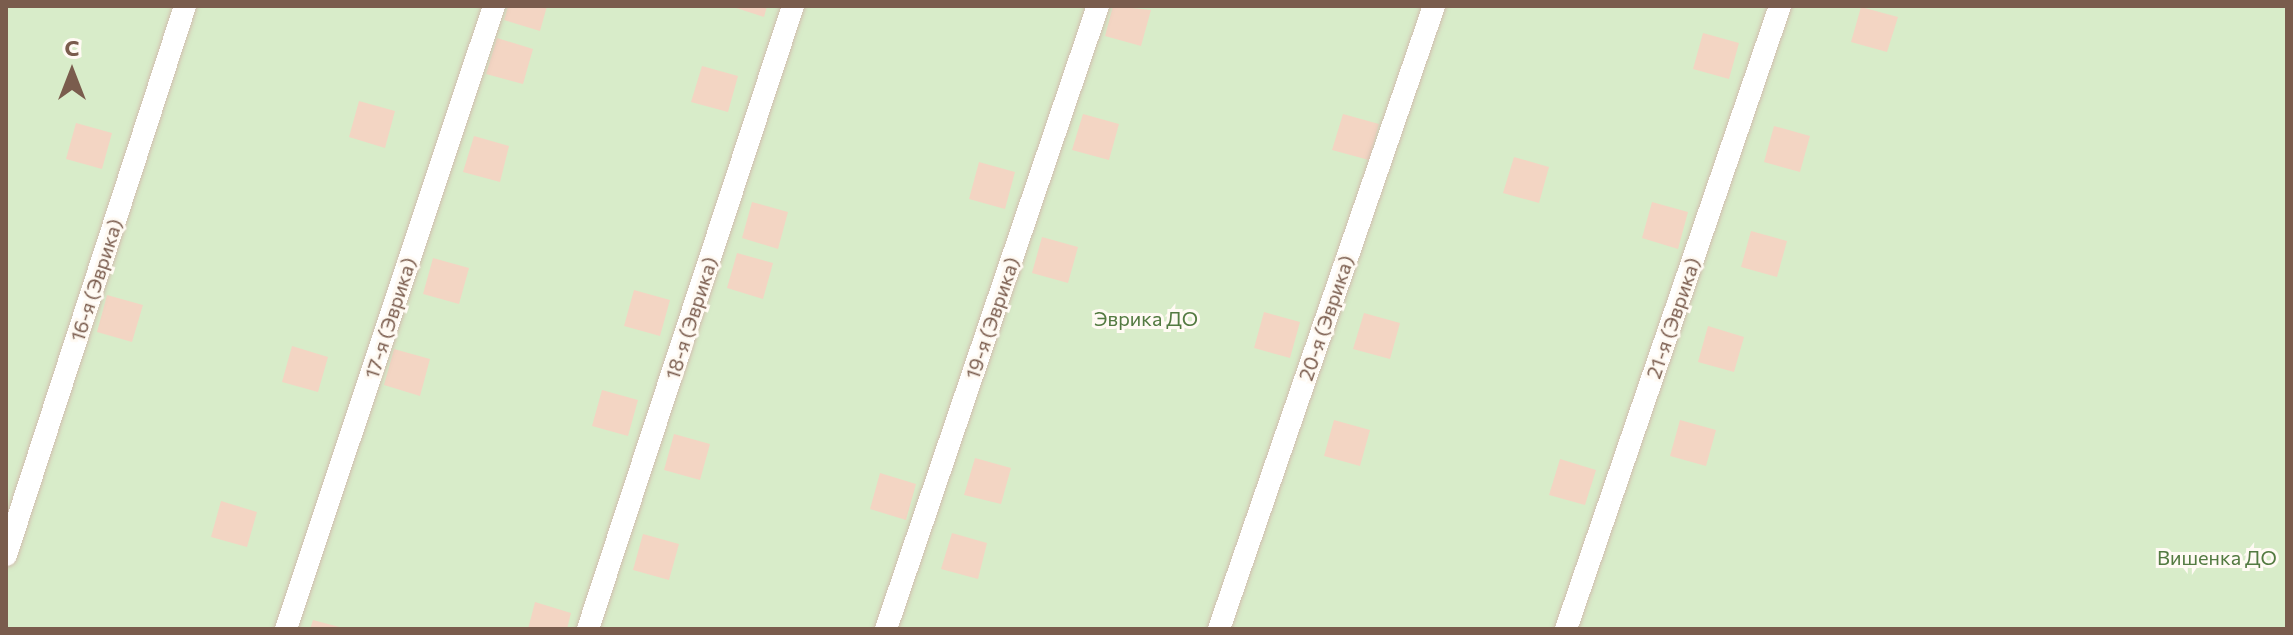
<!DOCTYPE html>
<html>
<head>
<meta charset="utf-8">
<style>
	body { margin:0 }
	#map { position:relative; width:2293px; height:635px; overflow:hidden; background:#fdf6ec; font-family:Commissioner,sans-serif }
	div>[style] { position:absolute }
	.green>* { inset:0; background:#d8ecc9 }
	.building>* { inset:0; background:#f3d5c3 }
	.roads { filter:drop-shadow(0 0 2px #d1beb0) drop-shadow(0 0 2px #d1beb0) }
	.service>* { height:22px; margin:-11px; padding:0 11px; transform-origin:11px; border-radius:11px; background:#fff }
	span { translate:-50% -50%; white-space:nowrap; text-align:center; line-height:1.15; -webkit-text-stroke:6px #fffaf3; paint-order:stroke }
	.street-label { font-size:20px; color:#7a5c4d }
	.park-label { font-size:20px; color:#537a41 }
	.frame { position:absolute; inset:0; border:8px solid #7a5c4d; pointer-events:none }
	.north { position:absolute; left:32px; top:32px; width:80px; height:80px; -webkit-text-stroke:6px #fffaf3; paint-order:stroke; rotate:0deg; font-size:22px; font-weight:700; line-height:32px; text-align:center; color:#7a5c4d }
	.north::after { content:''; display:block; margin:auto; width:28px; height:36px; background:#7a5c4d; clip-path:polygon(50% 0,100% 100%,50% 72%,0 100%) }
</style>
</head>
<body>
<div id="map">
	<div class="green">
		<div style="clip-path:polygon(6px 6px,2287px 6px,2287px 629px,6px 629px)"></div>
	</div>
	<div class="building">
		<div style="clip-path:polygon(508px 6px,547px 6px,540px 31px,504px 20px)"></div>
		<div style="clip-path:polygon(730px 6px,767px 6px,764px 17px)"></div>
		<div style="clip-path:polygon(1113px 6px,1151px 10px,1141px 46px,1105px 36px)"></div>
		<div style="clip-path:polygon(1861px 7px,1898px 17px,1887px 52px,1851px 42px)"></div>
		<div style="clip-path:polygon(1703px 33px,1739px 43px,1729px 79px,1693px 69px)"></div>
		<div style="clip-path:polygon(497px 38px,533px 49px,523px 84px,486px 74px)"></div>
		<div style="clip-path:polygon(702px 66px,738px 76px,728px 112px,691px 102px)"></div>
		<div style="clip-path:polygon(359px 101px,395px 111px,385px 148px,349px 137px)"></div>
		<div style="clip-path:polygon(1083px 114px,1119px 124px,1109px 160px,1072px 150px)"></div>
		<div style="clip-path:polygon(1343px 114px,1379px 124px,1369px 160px,1332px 150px)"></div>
		<div style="clip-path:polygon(76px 123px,112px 133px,102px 169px,66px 159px)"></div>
		<div style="clip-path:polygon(1774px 126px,1810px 136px,1800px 172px,1764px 162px)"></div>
		<div style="clip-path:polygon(474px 136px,509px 146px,500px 182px,463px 172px)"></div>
		<div style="clip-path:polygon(1514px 157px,1549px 167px,1539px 203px,1503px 193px)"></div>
		<div style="clip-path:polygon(979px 162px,1015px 172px,1005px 209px,969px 199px)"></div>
		<div style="clip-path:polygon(752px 202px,788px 212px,778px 249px,742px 238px)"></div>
		<div style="clip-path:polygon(1652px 202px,1688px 212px,1678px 249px,1642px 238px)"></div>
		<div style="clip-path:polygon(1751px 231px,1787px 241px,1777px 277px,1741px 267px)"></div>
		<div style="clip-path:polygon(1042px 237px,1078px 247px,1068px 283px,1032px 273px)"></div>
		<div style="clip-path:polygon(737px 253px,773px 263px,763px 299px,727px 288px)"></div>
		<div style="clip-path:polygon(433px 258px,469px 268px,459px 304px,423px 294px)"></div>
		<div style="clip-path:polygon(634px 290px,670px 300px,660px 336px,624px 326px)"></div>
		<div style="clip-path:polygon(107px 295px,143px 305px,132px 342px,97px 332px)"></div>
		<div style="clip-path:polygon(1264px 312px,1300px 322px,1290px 358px,1254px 348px)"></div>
		<div style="clip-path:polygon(1364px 313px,1400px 323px,1390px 359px,1353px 349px)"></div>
		<div style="clip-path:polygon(1708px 326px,1744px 337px,1734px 372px,1698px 362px)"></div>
		<div style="clip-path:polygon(292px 346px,328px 357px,318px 392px,282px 382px)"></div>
		<div style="clip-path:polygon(394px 349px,430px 359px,420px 396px,384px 385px)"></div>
		<div style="clip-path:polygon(602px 390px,638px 400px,628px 436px,592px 426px)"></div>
		<div style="clip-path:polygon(1334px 420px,1370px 430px,1360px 466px,1324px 456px)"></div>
		<div style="clip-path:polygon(1680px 420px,1716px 430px,1706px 466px,1670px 456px)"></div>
		<div style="clip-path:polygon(674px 434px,710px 444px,700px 480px,664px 470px)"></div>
		<div style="clip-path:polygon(975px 458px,1011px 468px,1001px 504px,964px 495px)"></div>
		<div style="clip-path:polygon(1560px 459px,1596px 470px,1585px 505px,1549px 495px)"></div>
		<div style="clip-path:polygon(880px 473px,916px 484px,906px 520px,870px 509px)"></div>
		<div style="clip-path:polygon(221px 501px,257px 512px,247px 547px,211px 537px)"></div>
		<div style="clip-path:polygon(952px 533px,987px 543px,978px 579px,941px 569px)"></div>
		<div style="clip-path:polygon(643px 534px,679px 544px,669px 580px,633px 570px)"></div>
		<div style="clip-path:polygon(535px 602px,571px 613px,567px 629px,528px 629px)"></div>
		<div style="clip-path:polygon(313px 620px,343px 628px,343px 629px,310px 629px)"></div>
	</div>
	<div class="roads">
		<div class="service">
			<div style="left:6px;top:555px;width:577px;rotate:-71.94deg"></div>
			<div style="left:286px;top:629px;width:657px;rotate:-71.54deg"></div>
			<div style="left:588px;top:629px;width:656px;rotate:-71.79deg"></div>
			<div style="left:886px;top:629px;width:658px;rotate:-71.21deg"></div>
			<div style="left:1219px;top:629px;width:659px;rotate:-70.96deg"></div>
			<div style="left:1566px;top:629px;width:659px;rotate:-71.04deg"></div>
		</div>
	</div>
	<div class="street-label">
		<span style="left:96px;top:280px;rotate:-72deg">16-я (Эврика)</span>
		<span style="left:390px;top:318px;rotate:-72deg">17-я (Эврика)</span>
		<span style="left:691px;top:318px;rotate:-72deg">18-я (Эврика)</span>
		<span style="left:992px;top:318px;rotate:-71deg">19-я (Эврика)</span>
		<span style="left:1326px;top:318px;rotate:-71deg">20-я (Эврика)</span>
		<span style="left:1673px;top:318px;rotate:-71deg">21-я (Эврика)</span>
	</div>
	<div class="park-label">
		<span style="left:1146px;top:318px">Эврика ДО</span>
		<span style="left:2217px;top:557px">Вишенка ДО</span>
	</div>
	<div class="frame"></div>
	<div class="north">С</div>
</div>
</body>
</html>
